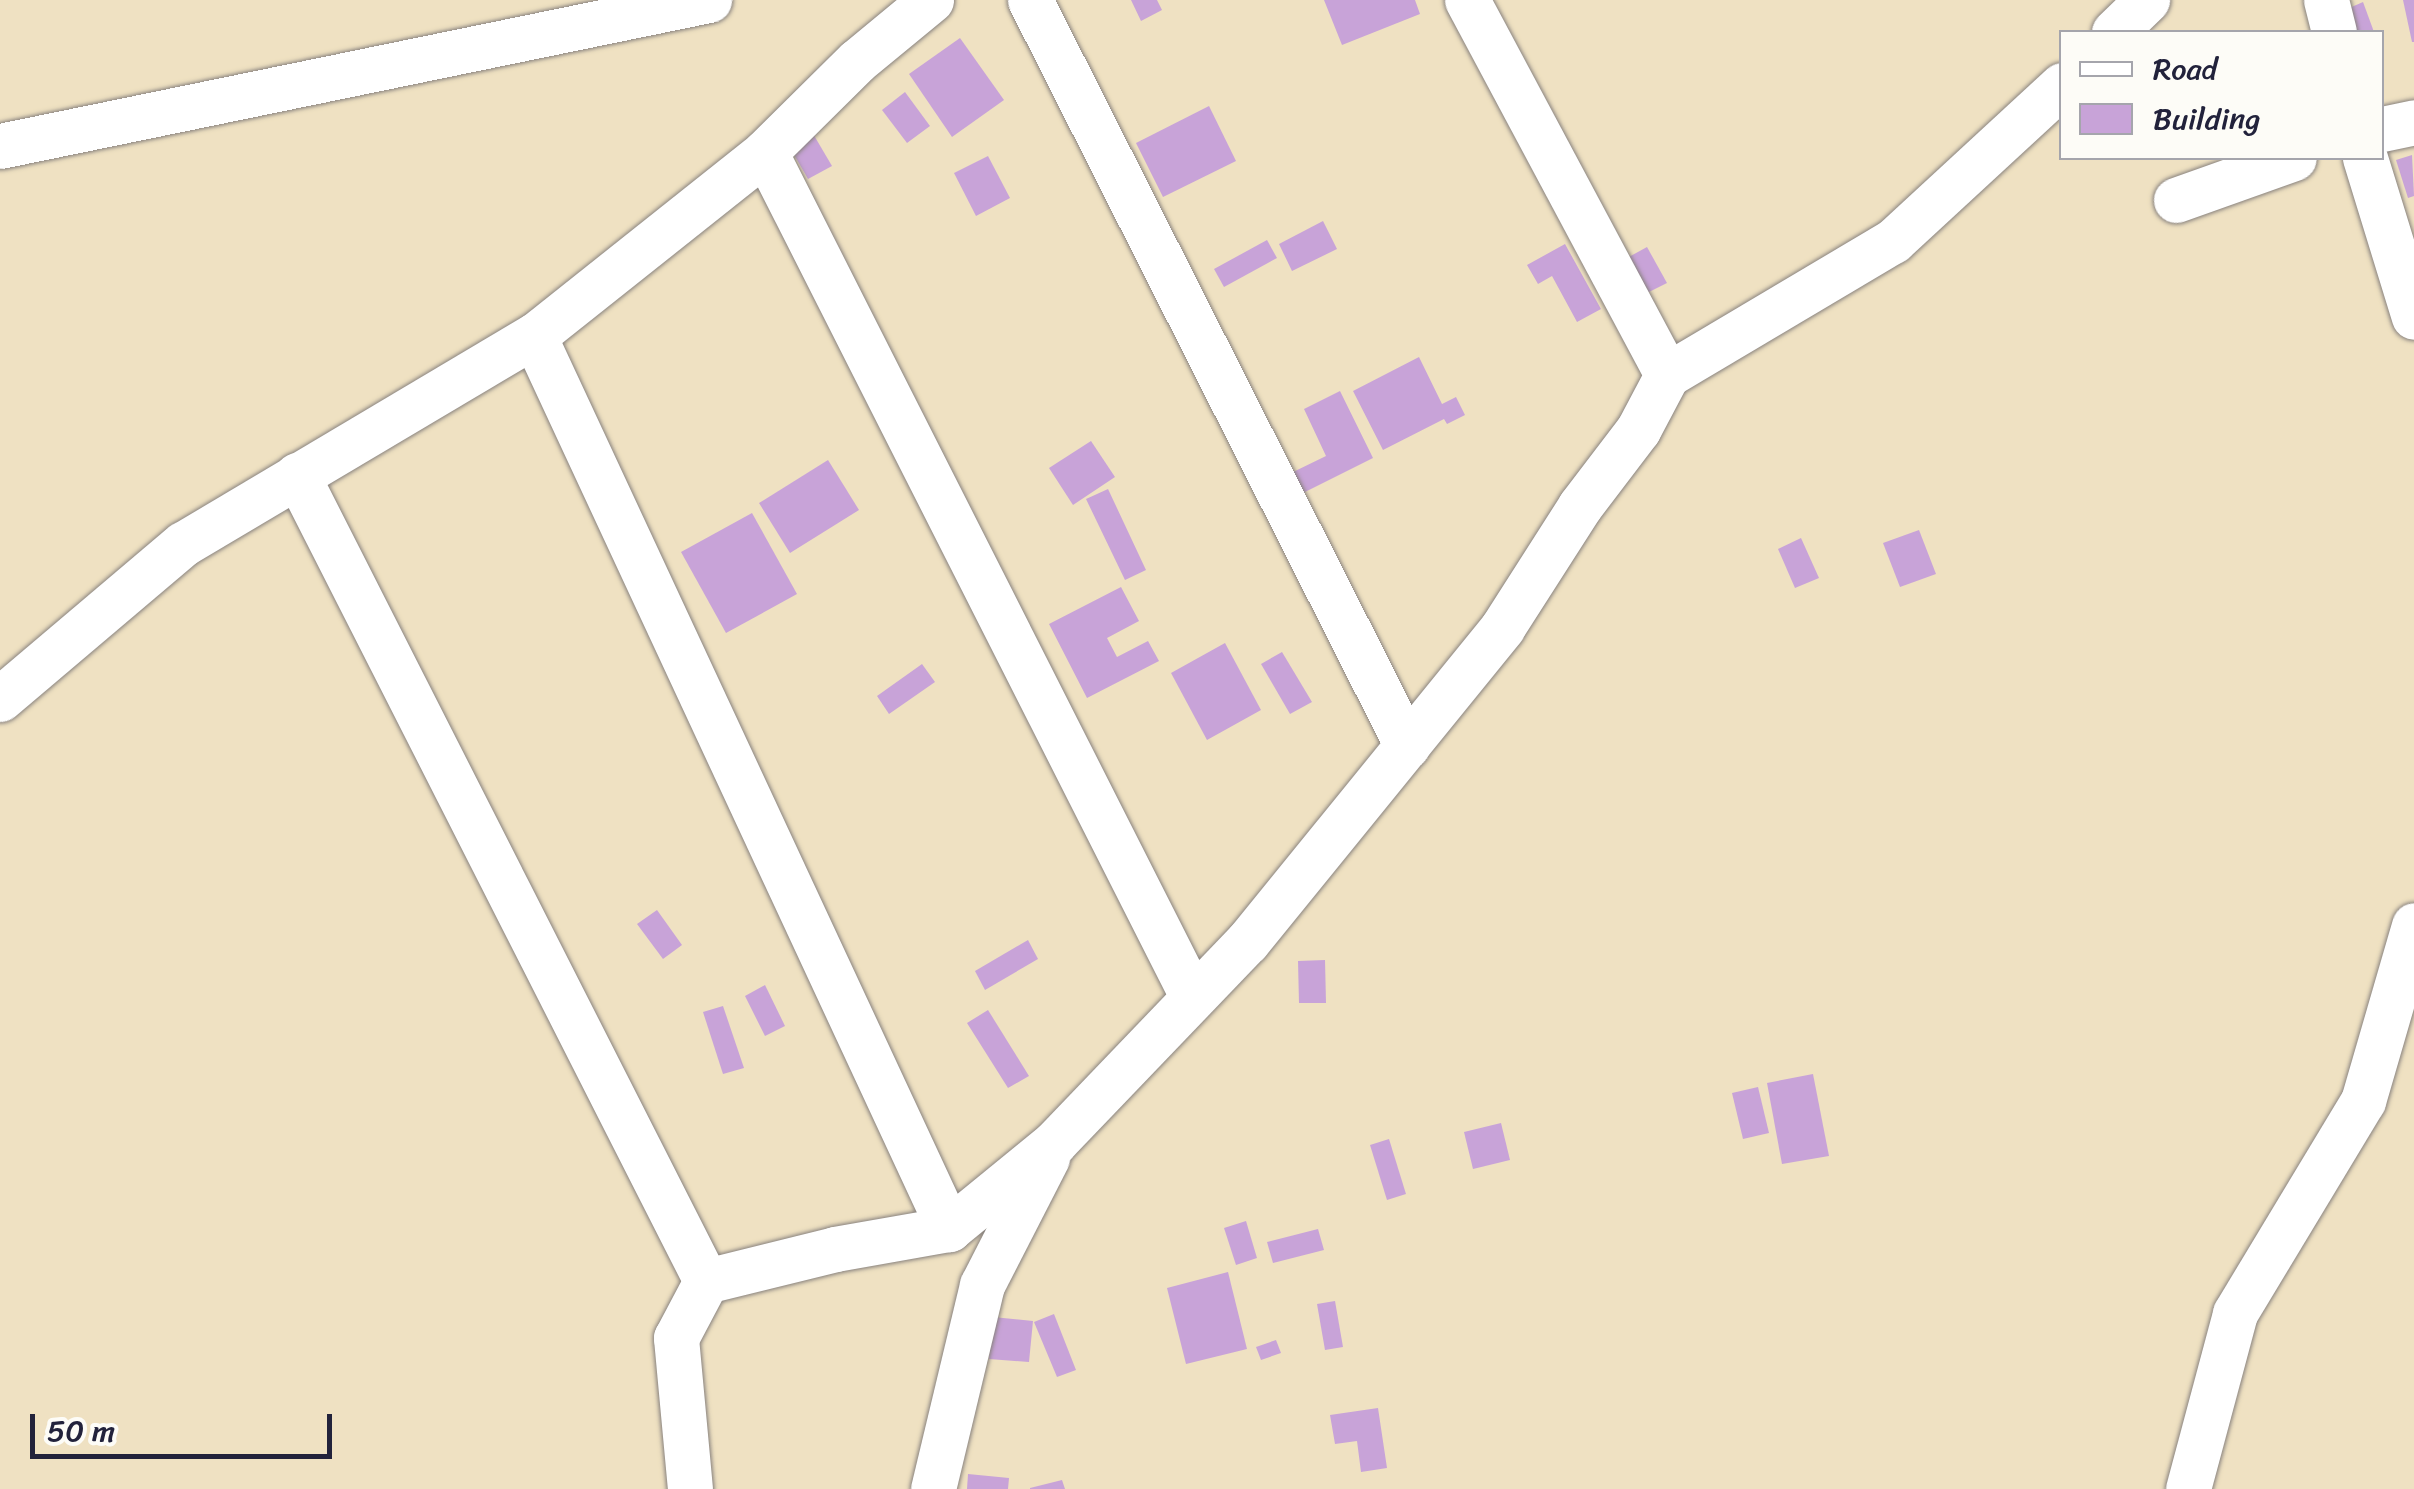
<!DOCTYPE html>
<html>
<head>
<meta charset="utf-8">
<style>
	body { margin:0 }
	#map { position:relative; width:2414px; height:1489px; overflow:hidden; background:#efe1c2; font-family:Sriracha,sans-serif }
	div>[style] { position:absolute }
	.building>* { inset:0; background:#c8a3d8 }
	.roads { filter:drop-shadow(0 0 2px #88827e) drop-shadow(0 0 2px #88827e) }
	.street>* { height:45px; margin:-22.5px; padding:0 22.5px; transform-origin:22.5px; border-radius:22.5px; background:#fff }
	span { translate:-50% -50%; white-space:nowrap; text-align:center; line-height:1.15; -webkit-text-stroke:8px #fdfcf7; paint-order:stroke }
	.legend { position:absolute; left:2059px; top:30px; width:325px; height:130px; box-sizing:border-box; background:#fdfcf7; border:2px solid #a5a5ac; margin:0; padding:12px 18px; list-style:none; font-size:30px; color:#22223b }
	.legend li { display:flex; align-items:center; gap:20px; height:50px }
	.legend b { width:50px; border:2px solid #a5a5ac }
	.scale { position:absolute; left:30px; top:1414px; width:302px; height:45px; box-sizing:border-box; border:5px solid #22223b; border-top:0; padding-left:12px; font-size:30px; line-height:35px; white-space:nowrap; color:#22223b; -webkit-text-stroke:8px #fdfcf7; paint-order:stroke }
</style>
</head>
<body>
<div id="map">
	<div class="building">
		<div style="clip-path:polygon(1131px 0,1157px 0,1162px 10px,1141px 21px)"></div>
		<div style="clip-path:polygon(1324px 0,1415px 0,1420px 14px,1342px 45px)"></div>
		<div style="clip-path:polygon(2403px 0,2414px 0,2414px 42px,2412px 42px)"></div>
		<div style="clip-path:polygon(2363px 2px,2374px 32px,2355px 32px,2347px 9px)"></div>
		<div style="clip-path:polygon(960px 38px,1004px 100px,952px 137px,909px 74px)"></div>
		<div style="clip-path:polygon(905px 92px,930px 126px,907px 143px,882px 110px)"></div>
		<div style="clip-path:polygon(1209px 106px,1236px 161px,1163px 197px,1136px 143px)"></div>
		<div style="clip-path:polygon(812px 132px,832px 166px,808px 179px,789px 146px)"></div>
		<div style="clip-path:polygon(2412px 155px,2414px 196px,2408px 198px,2396px 160px)"></div>
		<div style="clip-path:polygon(988px 156px,1010px 198px,976px 216px,954px 173px)"></div>
		<div style="clip-path:polygon(1323px 221px,1337px 249px,1292px 271px,1279px 244px)"></div>
		<div style="clip-path:polygon(1267px 240px,1277px 258px,1224px 287px,1214px 269px)"></div>
		<div style="clip-path:polygon(1565px 244px,1601px 309px,1577px 322px,1552px 276px,1538px 284px,1527px 265px)"></div>
		<div style="clip-path:polygon(1647px 247px,1667px 283px,1647px 293px,1627px 258px)"></div>
		<div style="clip-path:polygon(1419px 357px,1442px 404px,1456px 397px,1465px 415px,1447px 424px,1444px 419px,1383px 450px,1353px 391px)"></div>
		<div style="clip-path:polygon(1340px 391px,1373px 458px,1299px 495px,1289px 474px,1326px 456px,1304px 409px)"></div>
		<div style="clip-path:polygon(1091px 441px,1115px 477px,1073px 505px,1049px 468px)"></div>
		<div style="clip-path:polygon(828px 460px,859px 510px,790px 553px,759px 503px)"></div>
		<div style="clip-path:polygon(1108px 489px,1146px 570px,1125px 580px,1086px 499px)"></div>
		<div style="clip-path:polygon(752px 513px,797px 594px,726px 633px,681px 552px)"></div>
		<div style="clip-path:polygon(1919px 530px,1936px 574px,1900px 587px,1883px 543px)"></div>
		<div style="clip-path:polygon(1801px 538px,1819px 578px,1795px 588px,1778px 549px)"></div>
		<div style="clip-path:polygon(1121px 587px,1139px 621px,1107px 638px,1117px 657px,1148px 641px,1159px 661px,1087px 698px,1049px 624px)"></div>
		<div style="clip-path:polygon(1225px 643px,1261px 710px,1207px 740px,1171px 673px)"></div>
		<div style="clip-path:polygon(1282px 652px,1312px 702px,1290px 714px,1261px 664px)"></div>
		<div style="clip-path:polygon(922px 664px,935px 682px,889px 714px,877px 696px)"></div>
		<div style="clip-path:polygon(657px 910px,682px 945px,663px 959px,637px 924px)"></div>
		<div style="clip-path:polygon(1028px 940px,1038px 959px,985px 990px,975px 971px)"></div>
		<div style="clip-path:polygon(1325px 960px,1326px 1003px,1299px 1003px,1298px 961px)"></div>
		<div style="clip-path:polygon(765px 985px,785px 1026px,765px 1036px,745px 996px)"></div>
		<div style="clip-path:polygon(723px 1006px,744px 1068px,723px 1074px,703px 1012px)"></div>
		<div style="clip-path:polygon(988px 1010px,1029px 1076px,1008px 1088px,967px 1023px)"></div>
		<div style="clip-path:polygon(1813px 1074px,1829px 1156px,1782px 1164px,1767px 1083px)"></div>
		<div style="clip-path:polygon(1758px 1087px,1769px 1133px,1743px 1139px,1732px 1093px)"></div>
		<div style="clip-path:polygon(1501px 1123px,1510px 1160px,1473px 1169px,1464px 1132px)"></div>
		<div style="clip-path:polygon(1389px 1139px,1406px 1194px,1387px 1200px,1370px 1145px)"></div>
		<div style="clip-path:polygon(1246px 1221px,1257px 1258px,1236px 1265px,1224px 1228px)"></div>
		<div style="clip-path:polygon(1318px 1229px,1324px 1250px,1273px 1263px,1267px 1242px)"></div>
		<div style="clip-path:polygon(1228px 1272px,1247px 1349px,1186px 1364px,1167px 1288px)"></div>
		<div style="clip-path:polygon(1335px 1301px,1343px 1347px,1325px 1350px,1317px 1304px)"></div>
		<div style="clip-path:polygon(1054px 1314px,1076px 1370px,1057px 1377px,1034px 1322px)"></div>
		<div style="clip-path:polygon(993px 1317px,1033px 1321px,1029px 1362px,989px 1359px)"></div>
		<div style="clip-path:polygon(1276px 1340px,1281px 1353px,1261px 1360px,1256px 1347px)"></div>
		<div style="clip-path:polygon(1378px 1408px,1387px 1468px,1361px 1472px,1357px 1441px,1335px 1444px,1330px 1415px)"></div>
		<div style="clip-path:polygon(968px 1474px,1009px 1478px,1008px 1489px,967px 1489px)"></div>
		<div style="clip-path:polygon(1062px 1480px,1065px 1489px,1030px 1489px,1030px 1488px)"></div>
	</div>
	<div class="roads">
		<div class="street">
			<div style="left:1030px;top:0;width:836px;rotate:63.19deg"></div>
			<div style="left:1467px;top:0;width:425px;rotate:61.9deg"></div>
			<div style="left:2326px;top:0;width:33px;rotate:76deg"></div>
			<div style="left:2114px;top:32px;width:46px;rotate:-44.1deg"></div>
			<div style="left:2382px;top:129px;width:33px;rotate:-12deg"></div>
			<div style="left:0;top:146px;width:724px;rotate:-11.64deg"></div>
			<div style="left:765px;top:152px;width:946px;rotate:63.16deg"></div>
			<div style="left:2365px;top:158px;width:166px;rotate:72.9deg"></div>
			<div style="left:2176px;top:200px;width:125px;rotate:-19.6deg"></div>
			<div style="left:534px;top:336px;width:985px;rotate:65.07deg"></div>
			<div style="left:297px;top:475px;width:904px;rotate:63.09deg"></div>
			<div style="left:0;top:699px;width:240px;rotate:-40.3deg"></div>
			<div style="left:183px;top:544px;width:408px;rotate:-30.7deg"></div>
			<div style="left:534px;top:336px;width:295px;rotate:-38.5deg"></div>
			<div style="left:765px;top:152px;width:129px;rotate:-44.7deg"></div>
			<div style="left:857px;top:61px;width:96px;rotate:-39.5deg"></div>
			<div style="left:690px;top:1489px;width:152px;rotate:-95.3deg"></div>
			<div style="left:676px;top:1338px;width:64px;rotate:-62.2deg"></div>
			<div style="left:706px;top:1281px;width:133px;rotate:-13.9deg"></div>
			<div style="left:835px;top:1249px;width:116px;rotate:-10deg"></div>
			<div style="left:949px;top:1229px;width:136px;rotate:-39.3deg"></div>
			<div style="left:1054px;top:1143px;width:279px;rotate:-46.2deg"></div>
			<div style="left:1247px;top:942px;width:405px;rotate:-50.9deg"></div>
			<div style="left:1502px;top:628px;width:145px;rotate:-57.4deg"></div>
			<div style="left:1580px;top:506px;width:96px;rotate:-52.7deg"></div>
			<div style="left:1638px;top:430px;width:62px;rotate:-62.2deg"></div>
			<div style="left:1667px;top:375px;width:263px;rotate:-30.7deg"></div>
			<div style="left:1893px;top:241px;width:230px;rotate:-42.7deg"></div>
			<div style="left:933px;top:1489px;width:210px;rotate:-76.5deg"></div>
			<div style="left:982px;top:1285px;width:143px;rotate:-62.9deg"></div>
			<div style="left:2188px;top:1489px;width:182px;rotate:-75deg"></div>
			<div style="left:2235px;top:1313px;width:248px;rotate:-58.9deg"></div>
			<div style="left:2363px;top:1101px;width:183px;rotate:-73.8deg"></div>
		</div>
	</div>
	<ul class="legend">
	<li><b style="height:12px;background:#fff"></b>Road</li>
	<li><b style="height:28px;background:#c8a3d8"></b>Building</li>
	</ul>
	<div class="scale">50 m</div>
</div>
</body>
</html>
